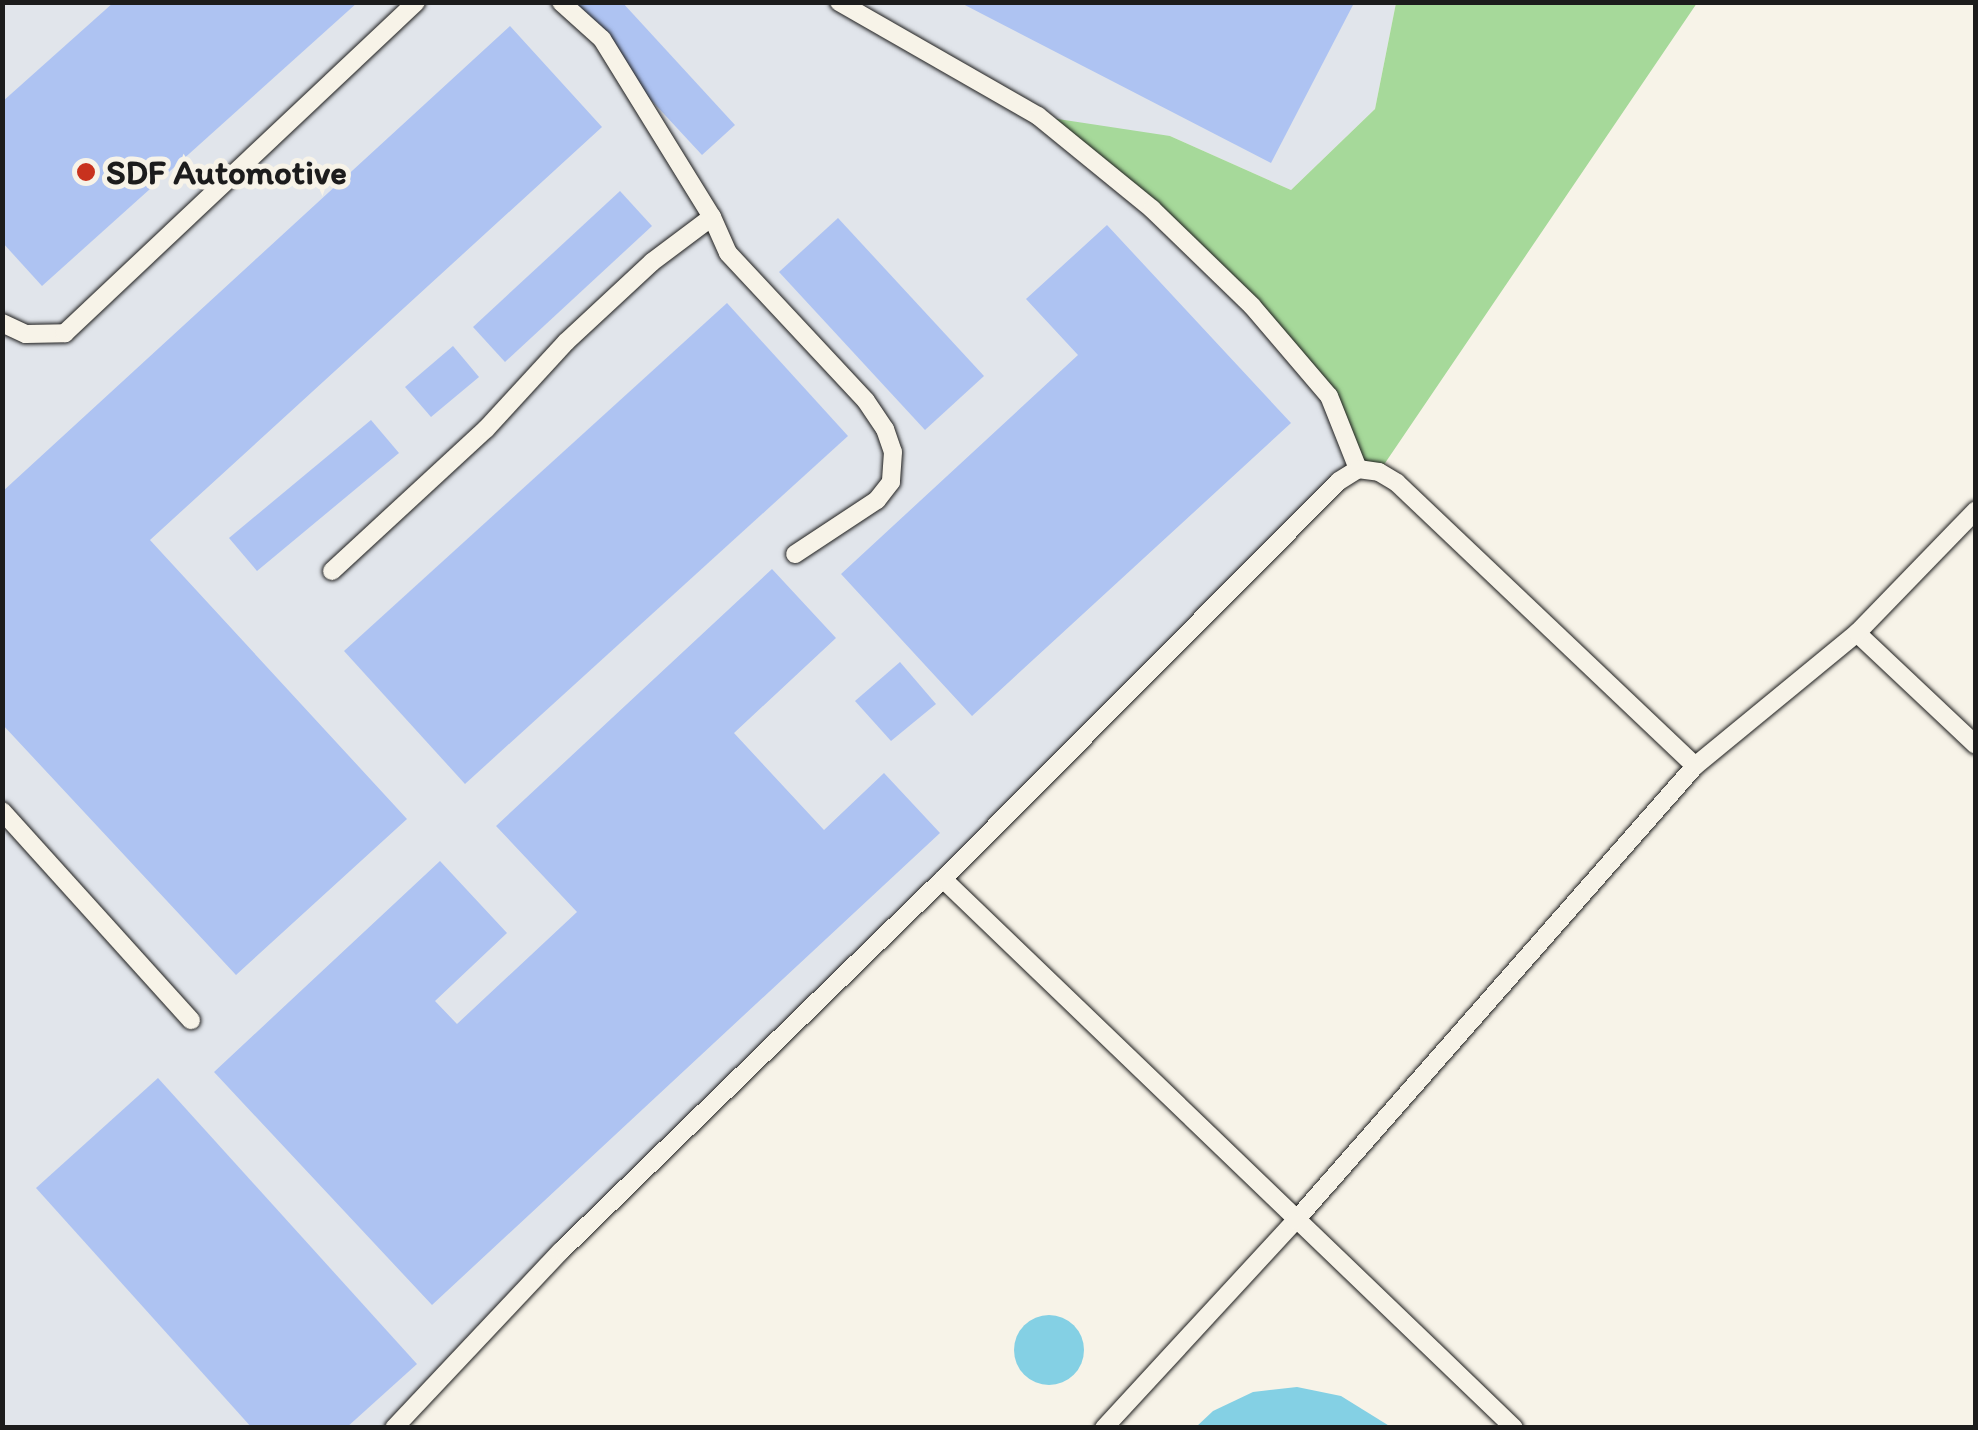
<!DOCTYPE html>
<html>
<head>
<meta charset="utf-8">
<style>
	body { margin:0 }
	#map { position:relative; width:1978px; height:1430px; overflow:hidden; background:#f7f3e8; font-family:Itim,sans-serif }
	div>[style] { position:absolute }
	.built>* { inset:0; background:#e1e5eb }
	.green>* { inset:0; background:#a6d99a }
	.water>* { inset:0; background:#84d0e4 }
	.round { border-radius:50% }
	.building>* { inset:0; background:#aec3f2 }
	.roads { filter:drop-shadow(0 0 2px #1c1c1c) drop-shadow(0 0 2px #1c1c1c) }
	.service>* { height:18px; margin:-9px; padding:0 9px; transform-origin:9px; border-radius:9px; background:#f7f3e8 }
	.dots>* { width:28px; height:28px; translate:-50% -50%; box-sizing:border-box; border:5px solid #f7f3e8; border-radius:50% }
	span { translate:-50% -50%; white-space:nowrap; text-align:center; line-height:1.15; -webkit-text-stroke:10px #f7f3e8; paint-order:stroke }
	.poi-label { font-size:35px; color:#1c1c1c; font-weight:700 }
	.left { translate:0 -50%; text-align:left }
	.frame { position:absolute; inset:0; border:5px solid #1c1c1c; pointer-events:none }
</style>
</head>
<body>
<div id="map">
	<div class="built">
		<div style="clip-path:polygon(3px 3px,1396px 3px,1375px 109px,1291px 190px,1170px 136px,1152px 209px,1329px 396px,1358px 469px,394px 1427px,3px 1428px)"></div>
	</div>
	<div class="green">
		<div style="clip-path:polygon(1396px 3px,1697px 3px,1379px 472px,1358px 469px,1329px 396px,1252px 306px,1038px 116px,1170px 136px,1291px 190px,1375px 109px)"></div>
	</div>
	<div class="water">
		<div class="round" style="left:1014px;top:1315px;width:70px;height:70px"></div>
		<div style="clip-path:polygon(1297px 1387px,1341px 1396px,1391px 1427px,1196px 1427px,1213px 1411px,1253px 1392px)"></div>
	</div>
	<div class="building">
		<div style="clip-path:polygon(114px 2px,358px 2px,42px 286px,2px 242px,2px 102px)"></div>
		<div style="clip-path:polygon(560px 2px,622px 2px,735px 125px,702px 155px)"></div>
		<div style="clip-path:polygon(959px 2px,1347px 2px,1353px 5px,1271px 163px)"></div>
		<div style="clip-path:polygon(510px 26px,602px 127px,150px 540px,407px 819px,236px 975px,2px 724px,2px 492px)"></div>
		<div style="clip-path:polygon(620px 191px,652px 226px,505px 362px,473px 327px)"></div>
		<div style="clip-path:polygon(838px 218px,984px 376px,925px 430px,779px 272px)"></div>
		<div style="clip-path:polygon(1107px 225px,1291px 423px,972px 716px,841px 574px,1078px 355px,1026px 299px)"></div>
		<div style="clip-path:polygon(727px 303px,848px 436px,465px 784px,344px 651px)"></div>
		<div style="clip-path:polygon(453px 346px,479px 377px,431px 417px,405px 387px)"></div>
		<div style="clip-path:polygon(371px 420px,399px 453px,257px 571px,229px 538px)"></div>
		<div style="clip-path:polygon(772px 569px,836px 638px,734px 733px,824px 830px,884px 773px,940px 833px,432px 1305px,214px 1072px,440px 861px,507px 933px,435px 1001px,457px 1024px,577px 912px,496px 826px)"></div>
		<div style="clip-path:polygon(900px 662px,936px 704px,891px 741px,855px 701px)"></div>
		<div style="clip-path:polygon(158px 1078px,417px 1364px,346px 1428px,252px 1428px,36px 1188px)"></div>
	</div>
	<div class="roads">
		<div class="service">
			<div style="left:561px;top:2px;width:55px;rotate:42.1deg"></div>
			<div style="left:602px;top:39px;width:209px;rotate:58.3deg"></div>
			<div style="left:712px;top:217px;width:39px;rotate:66deg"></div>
			<div style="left:728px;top:253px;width:202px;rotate:47deg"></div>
			<div style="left:866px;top:401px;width:34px;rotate:56deg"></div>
			<div style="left:885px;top:429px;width:24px;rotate:71deg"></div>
			<div style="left:893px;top:452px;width:30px;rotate:94deg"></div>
			<div style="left:891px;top:482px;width:23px;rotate:128deg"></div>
			<div style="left:877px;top:500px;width:98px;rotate:146.6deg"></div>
			<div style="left:839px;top:2px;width:229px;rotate:29.8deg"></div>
			<div style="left:1038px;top:116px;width:147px;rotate:39.2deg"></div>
			<div style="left:1152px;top:209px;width:139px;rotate:44.1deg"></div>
			<div style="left:1252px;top:306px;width:118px;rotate:49.5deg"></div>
			<div style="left:1329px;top:396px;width:79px;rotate:68.3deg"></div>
			<div style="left:2px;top:323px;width:26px;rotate:25deg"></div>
			<div style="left:26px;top:334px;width:39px;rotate:-1deg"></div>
			<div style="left:65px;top:333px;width:482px;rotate:-43.3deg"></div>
			<div style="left:332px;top:571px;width:209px;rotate:-42.7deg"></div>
			<div style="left:486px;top:429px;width:118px;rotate:-47.4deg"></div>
			<div style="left:566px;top:342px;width:117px;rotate:-42.9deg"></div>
			<div style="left:652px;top:262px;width:75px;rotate:-36.9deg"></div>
			<div style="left:1857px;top:633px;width:163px;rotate:43.3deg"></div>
			<div style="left:2px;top:811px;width:282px;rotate:47.9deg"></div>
			<div style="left:943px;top:879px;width:792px;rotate:43.87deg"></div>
			<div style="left:394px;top:1428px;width:243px;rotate:-46.7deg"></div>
			<div style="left:561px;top:1251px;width:533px;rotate:-44.24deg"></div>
			<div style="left:943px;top:879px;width:561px;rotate:-45.14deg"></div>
			<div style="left:1339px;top:481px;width:22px;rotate:-32deg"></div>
			<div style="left:1358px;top:469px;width:21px;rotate:8deg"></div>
			<div style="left:1379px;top:472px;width:21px;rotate:31deg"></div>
			<div style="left:1397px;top:483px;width:411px;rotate:43.5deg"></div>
			<div style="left:1104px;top:1428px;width:283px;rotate:-47.3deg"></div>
			<div style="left:1296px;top:1220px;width:604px;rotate:-48.69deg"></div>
			<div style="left:1695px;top:766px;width:210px;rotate:-39.4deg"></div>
			<div style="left:1857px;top:633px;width:171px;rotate:-45.9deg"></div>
		</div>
	</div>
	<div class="dots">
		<div style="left:86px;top:172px;background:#c8321e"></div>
	</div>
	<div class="poi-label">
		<span class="left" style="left:106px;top:172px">SDF Automotive</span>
	</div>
	<div class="frame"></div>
</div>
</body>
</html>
